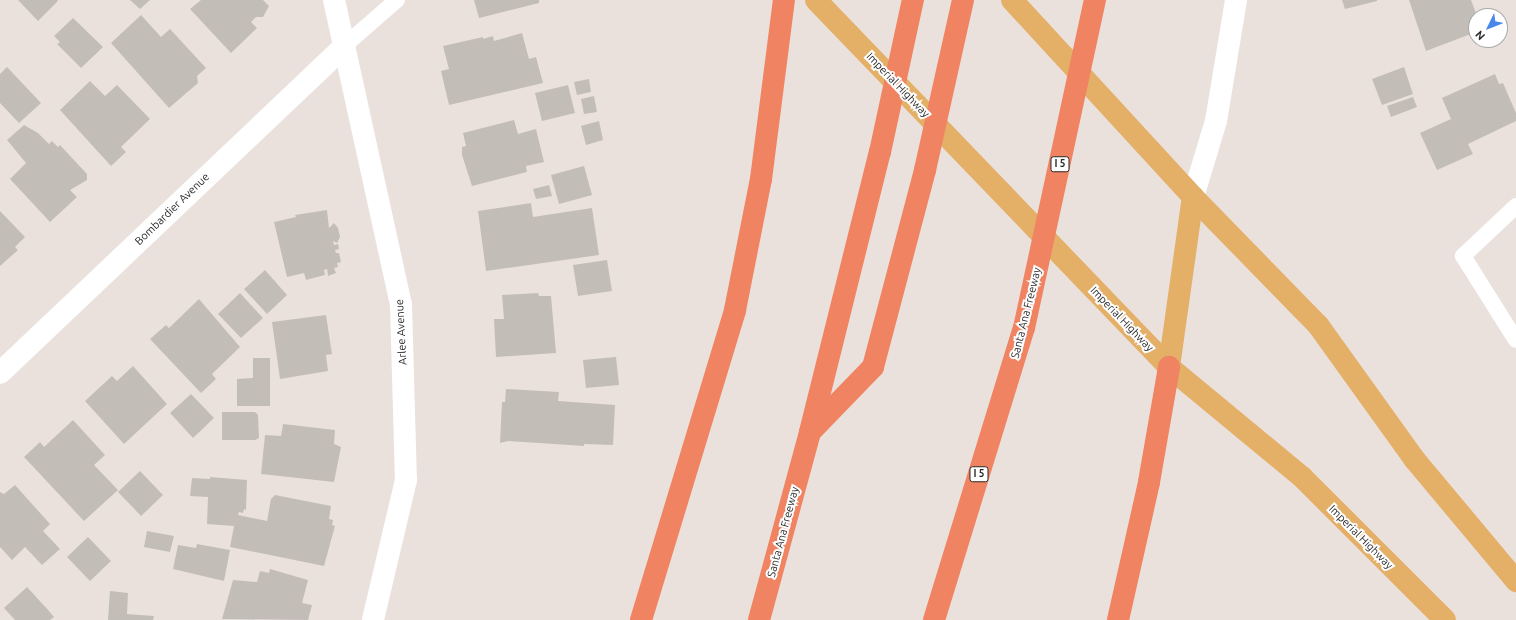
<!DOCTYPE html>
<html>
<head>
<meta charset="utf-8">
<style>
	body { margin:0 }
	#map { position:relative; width:1516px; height:620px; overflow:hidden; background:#eae1dc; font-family:Ubuntu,sans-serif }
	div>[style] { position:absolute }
	.building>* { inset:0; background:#c3bdb8 }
	.service>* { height:16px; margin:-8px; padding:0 8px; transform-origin:8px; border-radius:8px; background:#fff }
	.minor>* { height:22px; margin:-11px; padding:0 11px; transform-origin:11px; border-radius:11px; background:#fff }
	.secondary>* { height:22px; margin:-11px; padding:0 11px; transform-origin:11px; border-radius:11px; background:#fff }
	.primary>* { height:22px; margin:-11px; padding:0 11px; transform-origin:11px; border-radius:11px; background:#e4af67 }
	.motorway>* { height:22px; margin:-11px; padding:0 11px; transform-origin:11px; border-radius:11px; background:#f08361 }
	span { translate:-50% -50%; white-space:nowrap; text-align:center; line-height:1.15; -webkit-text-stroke:4px #fff; paint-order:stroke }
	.shield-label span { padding:1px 3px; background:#fff; border:1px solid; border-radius:3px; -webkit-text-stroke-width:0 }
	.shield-label { font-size:10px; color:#292929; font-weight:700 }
	.street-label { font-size:11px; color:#292929 }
	.north { position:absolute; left:1468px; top:8px; width:40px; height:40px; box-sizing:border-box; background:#fff; border:1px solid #a9a9a9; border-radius:50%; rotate:227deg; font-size:11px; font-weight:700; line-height:16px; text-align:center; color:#292929 }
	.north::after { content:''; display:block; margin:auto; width:14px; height:18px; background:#4987ea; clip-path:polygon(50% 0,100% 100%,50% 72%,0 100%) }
</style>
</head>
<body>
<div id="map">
	<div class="building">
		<div style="clip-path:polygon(18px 0,57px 0,58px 1px,38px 21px)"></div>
		<div style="clip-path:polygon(130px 0,150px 0,140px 9px)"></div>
		<div style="clip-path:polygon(201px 0,263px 0,269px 6px,263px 17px,256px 17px,251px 22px,257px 28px,231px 53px,190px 9px)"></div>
		<div style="clip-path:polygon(474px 0,539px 0,539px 3px,479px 18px)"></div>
		<div style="clip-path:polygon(1342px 0,1377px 0,1377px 1px,1345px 9px)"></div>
		<div style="clip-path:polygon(1409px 0,1471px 0,1477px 16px,1476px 32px,1426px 51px)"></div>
		<div style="clip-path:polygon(141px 15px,161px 37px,170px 29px,206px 68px,197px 76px,198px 83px,169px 108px,111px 43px)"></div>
		<div style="clip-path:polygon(73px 18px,103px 47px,81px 68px,57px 44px,60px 42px,54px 36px)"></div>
		<div style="clip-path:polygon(522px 33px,529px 59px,536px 57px,543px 83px,449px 105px,441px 71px,449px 69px,443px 46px,483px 37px,483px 39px,493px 36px,494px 41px)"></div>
		<div style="clip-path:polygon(7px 67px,41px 103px,19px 123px,0 103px,0 74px)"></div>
		<div style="clip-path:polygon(1404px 67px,1413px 94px,1382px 105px,1372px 79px)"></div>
		<div style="clip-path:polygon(1495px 74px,1499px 84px,1503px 83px,1516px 113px,1516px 121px,1468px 144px,1473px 154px,1437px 170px,1420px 133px,1451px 119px,1442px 98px)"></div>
		<div style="clip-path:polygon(589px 79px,591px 92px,577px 95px,574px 82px)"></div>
		<div style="clip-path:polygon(90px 81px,105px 96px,117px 85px,150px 119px,121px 147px,126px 152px,111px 166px,60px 110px)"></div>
		<div style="clip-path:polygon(568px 85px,575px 113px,542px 121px,535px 93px)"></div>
		<div style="clip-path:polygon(594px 96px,597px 112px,584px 114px,581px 99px)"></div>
		<div style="clip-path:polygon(1413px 97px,1417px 107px,1391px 117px,1387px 106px)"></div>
		<div style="clip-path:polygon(514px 120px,518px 134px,536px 129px,544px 162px,526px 166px,527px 172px,472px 186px,462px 155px,462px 147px,466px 146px,463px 133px)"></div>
		<div style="clip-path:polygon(599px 121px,603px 140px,586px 145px,581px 126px)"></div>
		<div style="clip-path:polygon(24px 125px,38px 133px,49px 144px,52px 141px,58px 147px,60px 145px,87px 174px,87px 180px,70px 190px,77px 197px,50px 222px,10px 179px,26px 163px,7px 140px)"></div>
		<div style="clip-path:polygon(584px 166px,592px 195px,559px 204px,551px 175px)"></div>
		<div style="clip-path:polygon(549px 185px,552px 196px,536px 199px,533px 189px)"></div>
		<div style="clip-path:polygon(531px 203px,533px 217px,592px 208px,599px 255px,486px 271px,478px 211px)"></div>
		<div style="clip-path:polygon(327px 210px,329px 228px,334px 223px,338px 228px,340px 237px,337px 243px,333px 241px,334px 245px,338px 244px,339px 249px,335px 250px,336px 253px,339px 253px,341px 262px,337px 263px,338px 267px,334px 268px,336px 273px,328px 276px,327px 269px,324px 270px,325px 275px,306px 280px,304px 273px,287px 277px,274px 222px,296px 217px,295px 215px)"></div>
		<div style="clip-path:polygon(0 211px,25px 237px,15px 247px,18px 250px,0 266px)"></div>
		<div style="clip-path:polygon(607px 260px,612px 291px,578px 296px,573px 265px)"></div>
		<div style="clip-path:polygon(265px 270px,287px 295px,267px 314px,244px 289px)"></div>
		<div style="clip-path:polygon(240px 293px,263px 318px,241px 338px,218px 314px)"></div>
		<div style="clip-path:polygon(538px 293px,539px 296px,551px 296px,556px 353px,496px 357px,494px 319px,504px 319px,502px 295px)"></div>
		<div style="clip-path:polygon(199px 299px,240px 347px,212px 374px,216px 379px,201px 393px,150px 339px,166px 325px,169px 328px)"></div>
		<div style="clip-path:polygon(326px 315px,332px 354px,326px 355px,328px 371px,280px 379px,272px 322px)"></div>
		<div style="clip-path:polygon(616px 357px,619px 385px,586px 388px,583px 360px)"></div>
		<div style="clip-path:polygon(253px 358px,270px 358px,270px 406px,237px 406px,237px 379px,253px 378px)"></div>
		<div style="clip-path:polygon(133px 366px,167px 404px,124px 444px,85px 401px,112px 376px,117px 381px)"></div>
		<div style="clip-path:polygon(506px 389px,559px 392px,558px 401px,615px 405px,613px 445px,584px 444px,584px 446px,508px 441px,500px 443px,502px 402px,505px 402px)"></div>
		<div style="clip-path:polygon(191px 394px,214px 418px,193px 438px,170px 413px)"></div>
		<div style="clip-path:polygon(222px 412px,255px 412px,258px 415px,259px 438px,255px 440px,222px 440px)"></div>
		<div style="clip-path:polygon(73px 420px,105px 455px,94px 465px,118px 490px,84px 521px,24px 457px,40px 442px,44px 447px)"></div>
		<div style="clip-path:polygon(283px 424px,335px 430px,334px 444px,341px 447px,334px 482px,261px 474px,265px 435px,281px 436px)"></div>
		<div style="clip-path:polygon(140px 471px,163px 495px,141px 516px,118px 492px)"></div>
		<div style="clip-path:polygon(210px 477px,247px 480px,246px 510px,244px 509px,243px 513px,239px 512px,238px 515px,267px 521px,271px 499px,275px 495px,331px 506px,329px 519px,333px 520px,332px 525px,335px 526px,324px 566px,230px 547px,234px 526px,207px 524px,208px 497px,190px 496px,192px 478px,210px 479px)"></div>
		<div style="clip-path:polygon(15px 485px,50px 524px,43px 531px,60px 549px,42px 565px,25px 547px,12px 560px,0 547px,0 492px,4px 494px)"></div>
		<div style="clip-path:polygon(147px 531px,174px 536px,170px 552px,144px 547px)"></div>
		<div style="clip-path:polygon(88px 537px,111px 561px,90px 581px,67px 557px)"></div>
		<div style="clip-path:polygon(197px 544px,230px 550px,224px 581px,173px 569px,178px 545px,196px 548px)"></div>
		<div style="clip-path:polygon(270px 569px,308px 580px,302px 603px,312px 605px,308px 620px,222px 619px,233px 580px,257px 582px,260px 571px,269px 573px)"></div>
		<div style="clip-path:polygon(27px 587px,49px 611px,54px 617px,50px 620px,15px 620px,4px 608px)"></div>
		<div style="clip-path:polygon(110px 591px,128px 593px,127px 614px,154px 616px,153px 620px,108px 620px)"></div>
	</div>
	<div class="service">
		<div style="left:344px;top:46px;width:70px;rotate:-41deg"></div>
		<div style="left:1516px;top:206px;width:73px;rotate:136.7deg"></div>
		<div style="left:1463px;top:256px;width:99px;rotate:57.8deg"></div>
	</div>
	<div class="minor">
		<div style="left:334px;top:0;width:311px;rotate:77.6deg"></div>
		<div style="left:401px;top:304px;width:176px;rotate:88.4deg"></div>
		<div style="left:406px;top:480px;width:144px;rotate:103.3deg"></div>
		<div style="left:0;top:373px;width:475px;rotate:-43.5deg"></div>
	</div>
	<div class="secondary">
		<div style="left:1193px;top:197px;width:79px;rotate:-73.2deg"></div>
		<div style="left:1216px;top:121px;width:123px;rotate:-80.6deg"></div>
	</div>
	<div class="primary">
		<div style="left:816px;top:0;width:509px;rotate:46.11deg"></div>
		<div style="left:1169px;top:367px;width:173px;rotate:39.6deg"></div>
		<div style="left:1302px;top:477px;width:202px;rotate:45deg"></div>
		<div style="left:1012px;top:0;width:268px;rotate:47.4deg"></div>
		<div style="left:1193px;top:197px;width:179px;rotate:45.7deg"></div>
		<div style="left:1318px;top:325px;width:166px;rotate:54.3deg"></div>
		<div style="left:1415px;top:460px;width:158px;rotate:50.1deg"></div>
		<div style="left:1169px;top:367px;width:172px;rotate:-82deg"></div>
	</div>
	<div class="motorway">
		<div style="left:811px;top:431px;width:89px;rotate:-45.9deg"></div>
		<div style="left:873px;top:367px;width:204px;rotate:-75.2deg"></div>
		<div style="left:925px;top:170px;width:174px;rotate:-77.4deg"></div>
		<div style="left:641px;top:620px;width:324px;rotate:-73.1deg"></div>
		<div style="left:735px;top:310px;width:134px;rotate:-78.8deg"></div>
		<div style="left:761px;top:179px;width:180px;rotate:-82.7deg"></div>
		<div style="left:759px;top:620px;width:195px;rotate:-74.8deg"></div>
		<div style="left:810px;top:432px;width:289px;rotate:-76deg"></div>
		<div style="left:880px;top:152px;width:156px;rotate:-77.8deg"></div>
		<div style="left:934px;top:620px;width:306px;rotate:-72.9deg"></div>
		<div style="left:1024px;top:328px;width:336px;rotate:-77.8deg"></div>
		<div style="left:1118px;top:620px;width:141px;rotate:-77.3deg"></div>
		<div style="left:1149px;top:482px;width:117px;rotate:-80.1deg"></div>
	</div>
	<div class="shield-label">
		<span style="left:1060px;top:164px">I 5</span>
		<span style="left:979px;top:474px">I 5</span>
	</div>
	<div class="street-label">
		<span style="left:898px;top:85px;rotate:46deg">Imperial Highway</span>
		<span style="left:172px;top:209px;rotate:-44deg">Bombardier Avenue</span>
		<span style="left:1026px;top:313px;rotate:-76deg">Santa Ana Freeway</span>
		<span style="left:1122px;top:319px;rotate:46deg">Imperial Highway</span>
		<span style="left:401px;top:332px;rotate:-93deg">Arlee Avenue</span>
		<span style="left:783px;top:532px;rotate:-75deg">Santa Ana Freeway</span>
		<span style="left:1361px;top:537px;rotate:45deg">Imperial Highway</span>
	</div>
	<div class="north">N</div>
</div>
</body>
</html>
